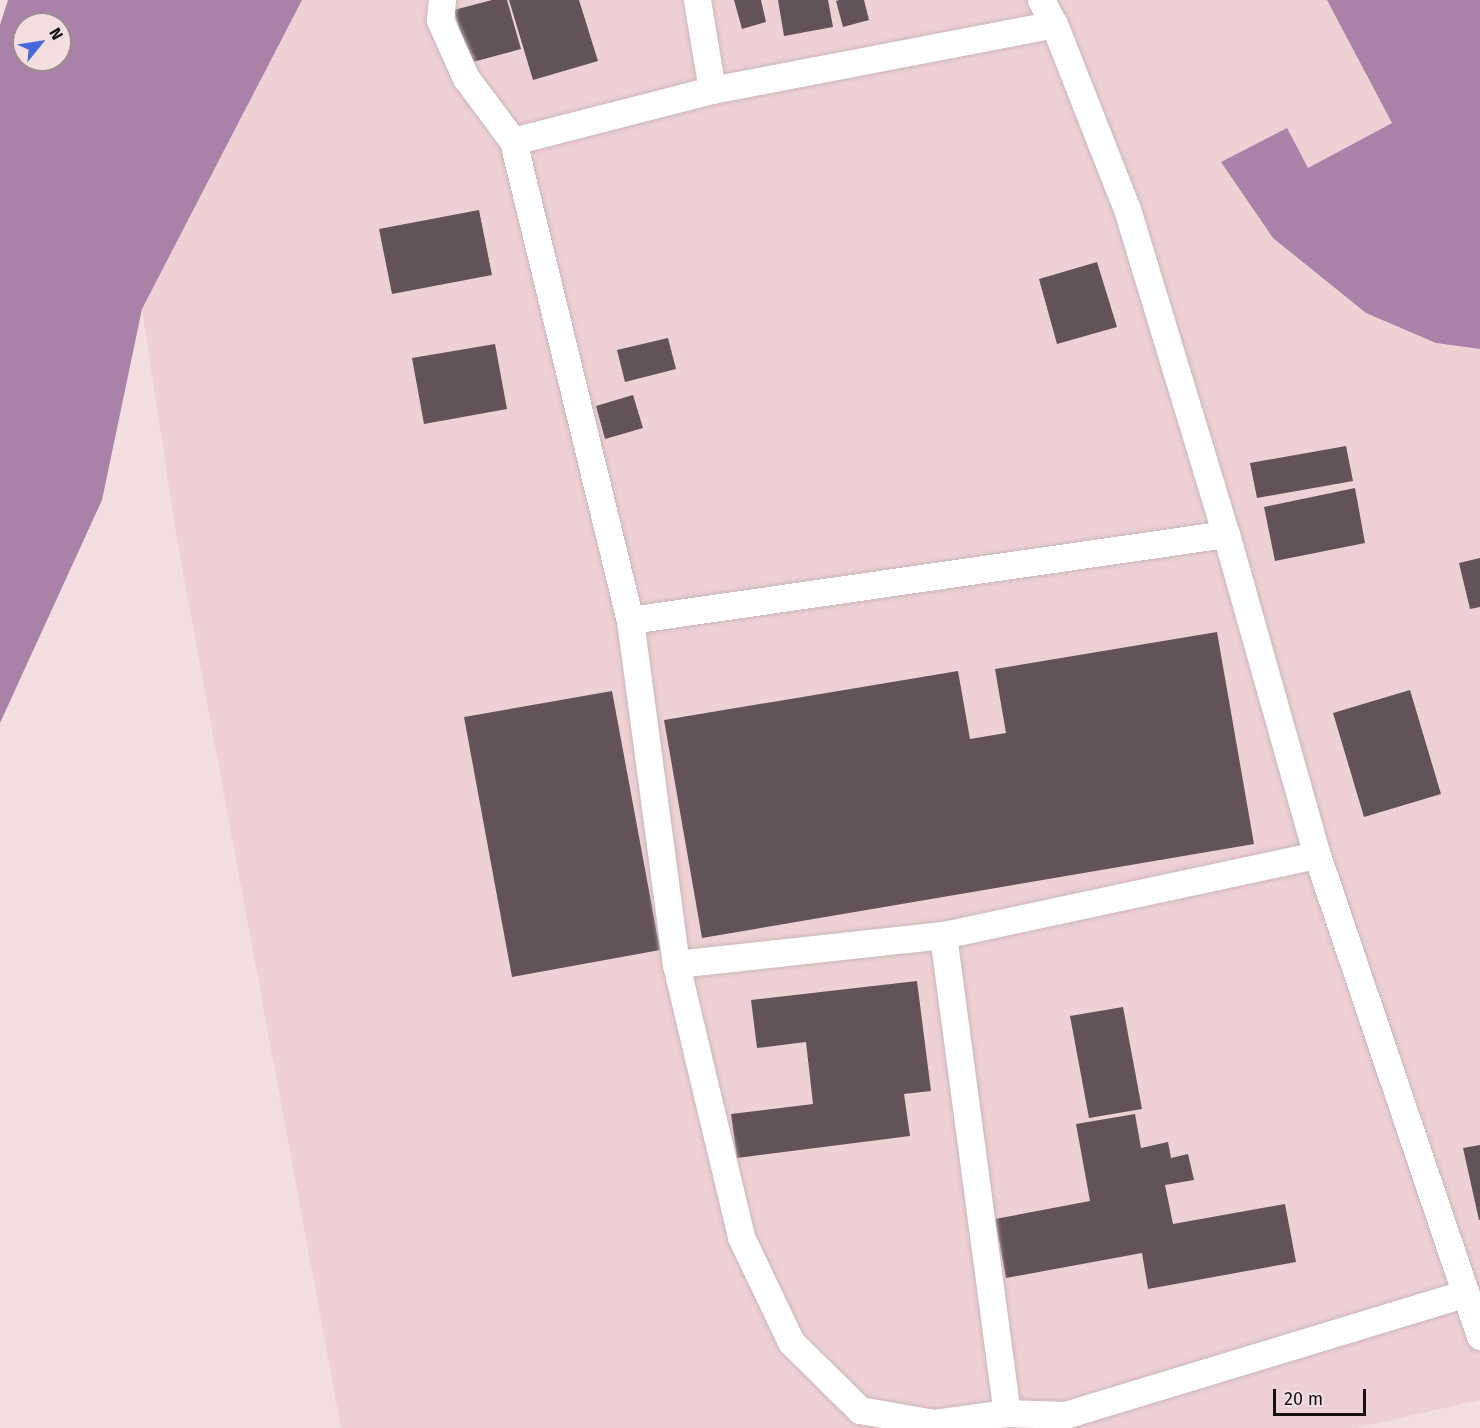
<!DOCTYPE html>
<html>
<head>
<meta charset="utf-8">
<style>
	body { margin:0 }
	#map { position:relative; width:1480px; height:1428px; overflow:hidden; background:#f3dfe1; font-family:"Fira Sans",sans-serif }
	div>[style] { position:absolute }
	.built>* { inset:0; background:#eed1d5 }
	.water>* { inset:0; background:#aa81a7 }
	.building>* { inset:0; background:#625359 }
	.roads { filter:drop-shadow(0 0 2px #cab7b9) drop-shadow(0 0 2px #cab7b9) }
	.street>* { height:27px; margin:-13.5px; padding:0 13.5px; transform-origin:13.5px; border-radius:13.5px; background:#fff }
	span { translate:-50% -50%; white-space:nowrap; text-align:center; line-height:1.15; -webkit-text-stroke:6px #f3dfe1; paint-order:stroke }
	.north { position:absolute; left:12px; top:12px; width:60px; height:60px; box-sizing:border-box; background:#f3dfe1; border:2px solid #9b8c8e; border-radius:50%; rotate:60deg; font-size:16px; font-weight:700; line-height:24px; text-align:center; color:#161011 }
	.north::after { content:''; display:block; margin:auto; width:21px; height:27px; background:#4768db; clip-path:polygon(50% 0,100% 100%,50% 72%,0 100%) }
	.scale { position:absolute; left:1273px; top:1389px; width:93px; height:27px; box-sizing:border-box; border:3px solid #161011; border-top:0; padding-left:8px; font-size:18px; line-height:21px; white-space:nowrap; color:#161011; -webkit-text-stroke:4px #f3dfe1; paint-order:stroke }
</style>
</head>
<body>
<div id="map">
	<div class="built">
		<div style="clip-path:polygon(302px 0,1327px 0,1392px 122px,1308px 168px,1222px 163px,1436px 343px,1480px 349px,1480px 1400px,1356px 1428px,341px 1428px,177px 540px,142px 309px)"></div>
	</div>
	<div class="water">
		<div style="clip-path:polygon(evenodd,8px 0,302px 0,142px 309px,102px 500px,0 723px,0 25px,8px 0,24px 24px,60px 24px,60px 60px,24px 60px,24px 24px)"></div>
		<div style="clip-path:polygon(1327px 0,1480px 0,1480px 349px,1436px 343px,1366px 313px,1273px 238px,1221px 162px,1287px 128px,1308px 168px,1392px 123px)"></div>
	</div>
	<div class="building">
		<div style="clip-path:polygon(492px 0,507px 0,521px 49px,469px 63px,454px 10px)"></div>
		<div style="clip-path:polygon(509px 0,579px 0,598px 61px,533px 80px)"></div>
		<div style="clip-path:polygon(734px 0,761px 0,766px 22px,742px 29px)"></div>
		<div style="clip-path:polygon(778px 0,828px 0,833px 27px,784px 36px)"></div>
		<div style="clip-path:polygon(839px 0,864px 0,869px 20px,843px 27px,836px 1px)"></div>
		<div style="clip-path:polygon(479px 210px,492px 275px,392px 294px,379px 229px)"></div>
		<div style="clip-path:polygon(1097px 262px,1117px 327px,1057px 344px,1039px 279px)"></div>
		<div style="clip-path:polygon(668px 338px,676px 369px,625px 382px,617px 350px)"></div>
		<div style="clip-path:polygon(495px 344px,507px 409px,424px 424px,412px 358px)"></div>
		<div style="clip-path:polygon(633px 395px,643px 428px,605px 439px,596px 406px)"></div>
		<div style="clip-path:polygon(1346px 446px,1353px 481px,1257px 498px,1250px 463px)"></div>
		<div style="clip-path:polygon(1355px 488px,1365px 543px,1275px 561px,1264px 507px)"></div>
		<div style="clip-path:polygon(1480px 558px,1480px 607px,1470px 609px,1459px 563px)"></div>
		<div style="clip-path:polygon(1217px 632px,1254px 844px,702px 938px,664px 720px,958px 671px,970px 739px,1006px 733px,995px 669px)"></div>
		<div style="clip-path:polygon(1410px 690px,1441px 794px,1364px 817px,1333px 713px)"></div>
		<div style="clip-path:polygon(612px 691px,660px 950px,512px 977px,464px 717px)"></div>
		<div style="clip-path:polygon(917px 981px,931px 1091px,904px 1094px,910px 1136px,737px 1158px,731px 1114px,813px 1104px,806px 1042px,757px 1048px,751px 1000px)"></div>
		<div style="clip-path:polygon(1123px 1007px,1142px 1109px,1089px 1118px,1070px 1016px)"></div>
		<div style="clip-path:polygon(1135px 1114px,1141px 1148px,1168px 1142px,1171px 1158px,1188px 1154px,1194px 1180px,1165px 1185px,1173px 1224px,1285px 1204px,1296px 1262px,1148px 1289px,1142px 1253px,1006px 1278px,995px 1219px,1090px 1201px,1076px 1124px)"></div>
		<div style="clip-path:polygon(1480px 1145px,1480px 1220px,1479px 1220px,1463px 1148px)"></div>
	</div>
	<div class="roads">
		<div class="street">
			<div style="left:442px;top:0;width:20px;rotate:96deg"></div>
			<div style="left:440px;top:20px;width:64px;rotate:65.9deg"></div>
			<div style="left:466px;top:78px;width:79px;rotate:53.3deg"></div>
			<div style="left:513px;top:141px;width:493px;rotate:76.3deg"></div>
			<div style="left:630px;top:620px;width:347px;rotate:82.4deg"></div>
			<div style="left:676px;top:964px;width:66px;rotate:76.8deg"></div>
			<div style="left:691px;top:1028px;width:215px;rotate:76.5deg"></div>
			<div style="left:741px;top:1237px;width:116px;rotate:64.5deg"></div>
			<div style="left:791px;top:1342px;width:97px;rotate:44.6deg"></div>
			<div style="left:860px;top:1410px;width:75px;rotate:10deg"></div>
			<div style="left:934px;top:1423px;width:74px;rotate:-7.8deg"></div>
			<div style="left:1007px;top:1413px;width:58px;rotate:2deg"></div>
			<div style="left:1065px;top:1415px;width:419px;rotate:-16.9deg"></div>
			<div style="left:697px;top:0;width:91px;rotate:80.5deg"></div>
			<div style="left:1041px;top:0;width:27px;rotate:62deg"></div>
			<div style="left:1054px;top:24px;width:199px;rotate:68.5deg"></div>
			<div style="left:1127px;top:209px;width:340px;rotate:73.1deg"></div>
			<div style="left:1226px;top:534px;width:334px;rotate:74.2deg"></div>
			<div style="left:1317px;top:855px;width:508px;rotate:71.28deg"></div>
			<div style="left:513px;top:141px;width:205px;rotate:-14.4deg"></div>
			<div style="left:712px;top:90px;width:348px;rotate:-10.9deg"></div>
			<div style="left:630px;top:620px;width:602px;rotate:-8.21deg"></div>
			<div style="left:943px;top:935px;width:482px;rotate:82.4deg"></div>
			<div style="left:676px;top:964px;width:269px;rotate:-6.2deg"></div>
			<div style="left:943px;top:935px;width:382px;rotate:-12.1deg"></div>
		</div>
	</div>
	<div class="north">N</div>
	<div class="scale">20 m</div>
</div>
</body>
</html>
